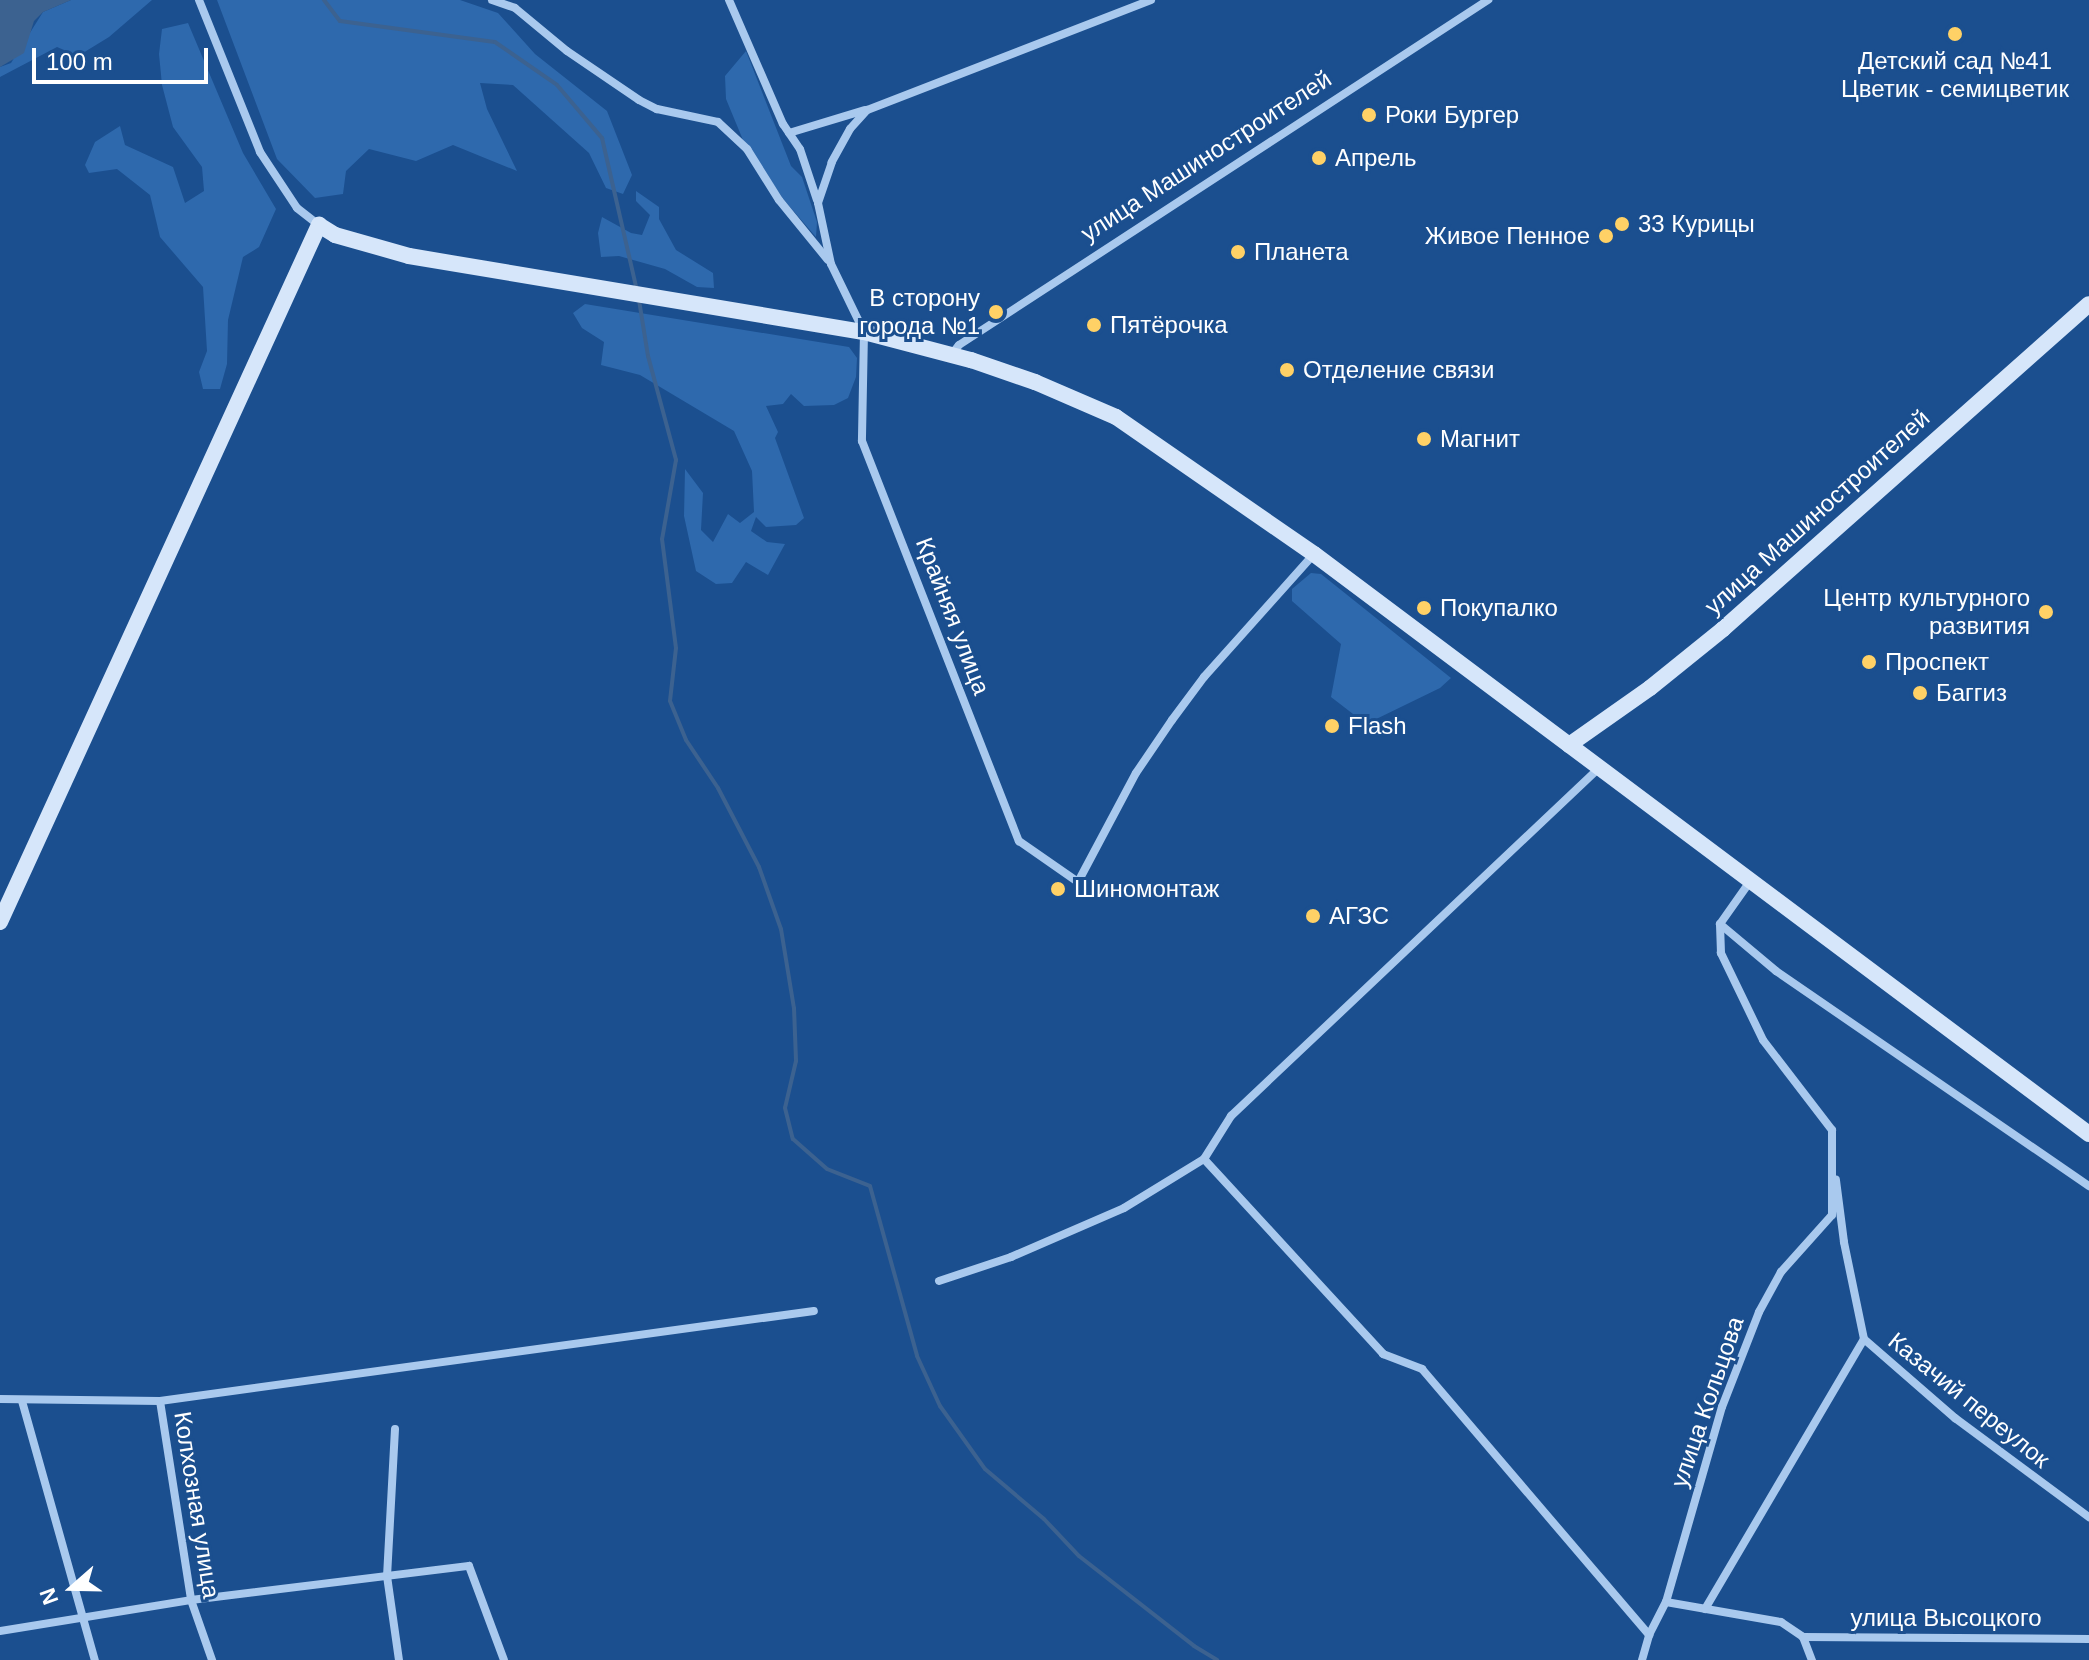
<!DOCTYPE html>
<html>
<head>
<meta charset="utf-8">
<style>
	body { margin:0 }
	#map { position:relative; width:2089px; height:1660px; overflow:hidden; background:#1b4f8f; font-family:Helvetica,sans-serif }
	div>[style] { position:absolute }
	.green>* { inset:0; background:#2e69ad }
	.water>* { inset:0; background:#3c6290 }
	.stream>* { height:4px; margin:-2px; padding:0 2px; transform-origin:2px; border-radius:2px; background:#3c6290 }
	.street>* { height:8px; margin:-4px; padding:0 4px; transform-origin:4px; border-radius:4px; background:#a9c9ee }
	.secondary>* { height:16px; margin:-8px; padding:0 8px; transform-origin:8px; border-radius:8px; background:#d6e6fa }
	.dots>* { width:22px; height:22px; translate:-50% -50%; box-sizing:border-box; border:4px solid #1b4f8f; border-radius:50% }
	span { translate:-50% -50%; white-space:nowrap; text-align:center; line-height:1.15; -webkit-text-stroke:6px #1b4f8f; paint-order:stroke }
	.poi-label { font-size:24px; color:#fff }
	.left { translate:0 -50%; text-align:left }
	.right { translate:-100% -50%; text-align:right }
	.street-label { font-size:24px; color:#fff }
	.north { position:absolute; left:32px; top:1548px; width:80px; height:80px; -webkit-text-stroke:6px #1b4f8f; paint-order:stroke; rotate:250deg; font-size:22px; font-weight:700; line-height:32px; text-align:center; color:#fff }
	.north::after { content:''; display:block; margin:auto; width:28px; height:36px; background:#fff; clip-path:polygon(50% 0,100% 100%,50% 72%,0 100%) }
	.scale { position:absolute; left:32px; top:48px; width:176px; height:36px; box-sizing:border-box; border:4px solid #fff; border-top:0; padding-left:10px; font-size:24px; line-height:28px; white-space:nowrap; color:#fff; -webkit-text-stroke:6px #1b4f8f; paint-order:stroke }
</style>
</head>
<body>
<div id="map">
	<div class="green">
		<div style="clip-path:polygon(71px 0,152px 0,109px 37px,78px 56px,57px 47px,0 77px,0 67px,11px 63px,43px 12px)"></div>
		<div style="clip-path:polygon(217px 0,460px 0,498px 13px,535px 54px,607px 111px,632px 175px,623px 194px,606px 188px,589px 153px,513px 85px,480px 83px,487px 109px,517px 171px,453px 145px,416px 161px,369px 149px,346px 171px,343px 194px,315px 198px,277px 159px)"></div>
		<div style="clip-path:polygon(188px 23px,243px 153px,276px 209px,259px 247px,243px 257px,228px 320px,227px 364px,220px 389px,203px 389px,199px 372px,207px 351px,203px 287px,160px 237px,150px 195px,117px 169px,89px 173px,85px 165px,95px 142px,120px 126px,125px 145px,173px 167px,185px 203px,204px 191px,202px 167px,173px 127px,162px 85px,159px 54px,162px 29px)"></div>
		<div style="clip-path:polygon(746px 51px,791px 166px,802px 177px,817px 222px,816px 237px,784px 200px,743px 140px,726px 99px,725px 76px)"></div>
		<div style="clip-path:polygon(636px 191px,659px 207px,659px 219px,676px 250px,713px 273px,714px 288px,697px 287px,665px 269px,619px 256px,601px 257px,598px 233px,602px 217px,631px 233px,642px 235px,650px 215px,636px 201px)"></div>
		<div style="clip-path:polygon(585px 304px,849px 347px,857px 358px,856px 377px,848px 398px,834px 405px,804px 406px,791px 394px,783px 404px,766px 406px,778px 432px,775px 438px,804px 518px,796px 525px,766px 527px,756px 517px,751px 531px,767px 542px,785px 544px,768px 575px,746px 562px,732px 583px,716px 584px,696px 571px,684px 516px,685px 469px,703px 493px,701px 530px,713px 542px,728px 514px,740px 523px,754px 512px,752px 471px,734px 431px,640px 375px,601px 365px,604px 342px,582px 328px,573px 313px)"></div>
		<div style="clip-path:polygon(1311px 573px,1321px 574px,1451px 678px,1440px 688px,1366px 724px,1331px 697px,1341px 644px,1292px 601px,1292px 589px)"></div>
	</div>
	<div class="water">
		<div style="clip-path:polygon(0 0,71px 0,43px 12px,34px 21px,24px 53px,0 67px)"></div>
	</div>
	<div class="stream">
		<div style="left:324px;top:0;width:26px;rotate:53deg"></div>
		<div style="left:340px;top:21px;width:156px;rotate:7.7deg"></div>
		<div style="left:495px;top:42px;width:75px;rotate:34.7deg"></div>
		<div style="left:557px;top:85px;width:70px;rotate:49.7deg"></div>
		<div style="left:602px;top:138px;width:153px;rotate:77.1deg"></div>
		<div style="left:639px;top:300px;width:57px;rotate:80.9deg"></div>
		<div style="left:648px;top:356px;width:108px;rotate:74.9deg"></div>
		<div style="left:676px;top:460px;width:80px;rotate:100deg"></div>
		<div style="left:662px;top:539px;width:110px;rotate:82.7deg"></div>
		<div style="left:676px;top:648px;width:53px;rotate:96.5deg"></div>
		<div style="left:670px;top:701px;width:42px;rotate:67.7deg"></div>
		<div style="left:686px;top:740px;width:58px;rotate:56.3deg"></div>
		<div style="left:718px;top:788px;width:89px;rotate:62.6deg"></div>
		<div style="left:759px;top:867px;width:66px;rotate:70.5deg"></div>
		<div style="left:781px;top:929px;width:80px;rotate:80.7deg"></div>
		<div style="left:794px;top:1008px;width:53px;rotate:87.8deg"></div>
		<div style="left:796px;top:1061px;width:48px;rotate:103.2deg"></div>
		<div style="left:785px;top:1108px;width:32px;rotate:76deg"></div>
		<div style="left:793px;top:1139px;width:45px;rotate:41.4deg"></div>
		<div style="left:827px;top:1169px;width:46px;rotate:21.6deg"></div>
		<div style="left:870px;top:1186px;width:176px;rotate:74.5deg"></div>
		<div style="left:917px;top:1356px;width:55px;rotate:65.3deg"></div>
		<div style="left:940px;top:1406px;width:77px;rotate:54.5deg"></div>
		<div style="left:985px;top:1469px;width:77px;rotate:40.3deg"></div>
		<div style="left:1044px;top:1519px;width:51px;rotate:46.6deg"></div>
		<div style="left:1079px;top:1556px;width:146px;rotate:38deg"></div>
		<div style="left:1194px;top:1646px;width:27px;rotate:31deg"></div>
	</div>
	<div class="street">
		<div style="left:199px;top:0;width:164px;rotate:68.1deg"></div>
		<div style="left:260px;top:152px;width:67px;rotate:56.5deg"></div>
		<div style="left:297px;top:208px;width:28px;rotate:38deg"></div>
		<div style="left:492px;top:0;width:24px;rotate:19deg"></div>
		<div style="left:515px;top:8px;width:67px;rotate:39.6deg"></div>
		<div style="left:567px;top:51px;width:87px;rotate:34.2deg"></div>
		<div style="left:639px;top:100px;width:20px;rotate:27deg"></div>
		<div style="left:657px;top:109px;width:62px;rotate:12deg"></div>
		<div style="left:718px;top:122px;width:40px;rotate:43deg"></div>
		<div style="left:747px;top:149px;width:60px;rotate:57.9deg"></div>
		<div style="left:779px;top:200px;width:77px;rotate:50.8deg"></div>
		<div style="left:729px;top:0;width:135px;rotate:66.5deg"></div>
		<div style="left:783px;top:124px;width:30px;rotate:56deg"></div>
		<div style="left:800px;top:149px;width:54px;rotate:71.6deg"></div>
		<div style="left:1151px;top:0;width:305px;rotate:158.8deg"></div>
		<div style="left:867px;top:110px;width:25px;rotate:132deg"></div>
		<div style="left:850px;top:129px;width:38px;rotate:119deg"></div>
		<div style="left:832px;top:162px;width:43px;rotate:108.9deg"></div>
		<div style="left:818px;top:203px;width:62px;rotate:78deg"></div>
		<div style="left:831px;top:264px;width:76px;rotate:64.1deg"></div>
		<div style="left:864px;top:332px;width:109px;rotate:91.1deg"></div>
		<div style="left:862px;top:441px;width:430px;rotate:68.6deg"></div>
		<div style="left:1019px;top:841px;width:72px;rotate:34.8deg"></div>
		<div style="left:1078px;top:882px;width:123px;rotate:-62deg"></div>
		<div style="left:1136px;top:773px;width:64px;rotate:-55.8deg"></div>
		<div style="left:1172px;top:720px;width:54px;rotate:-53.3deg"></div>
		<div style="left:1204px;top:677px;width:165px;rotate:-48.2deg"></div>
		<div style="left:789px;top:133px;width:79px;rotate:-16.8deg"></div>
		<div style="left:952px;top:354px;width:11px;rotate:-52deg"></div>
		<div style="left:959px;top:345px;width:632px;rotate:-33.11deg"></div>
		<div style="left:1720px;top:924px;width:73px;rotate:40deg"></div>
		<div style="left:1776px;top:971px;width:380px;rotate:34.5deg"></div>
		<div style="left:1204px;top:1159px;width:265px;rotate:47.4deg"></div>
		<div style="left:1383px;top:1354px;width:42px;rotate:21deg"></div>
		<div style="left:1422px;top:1369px;width:350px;rotate:49.5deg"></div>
		<div style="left:939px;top:1281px;width:76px;rotate:-18.4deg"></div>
		<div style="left:1011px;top:1257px;width:123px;rotate:-23.4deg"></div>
		<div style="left:1124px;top:1208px;width:94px;rotate:-31.5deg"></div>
		<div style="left:1204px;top:1159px;width:51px;rotate:-57.9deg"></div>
		<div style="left:1231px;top:1116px;width:506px;rotate:-43.4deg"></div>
		<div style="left:1864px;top:1339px;width:121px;rotate:41deg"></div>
		<div style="left:1955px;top:1418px;width:167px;rotate:36.5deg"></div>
		<div style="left:0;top:1399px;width:160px;rotate:0.7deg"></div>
		<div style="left:160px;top:1401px;width:660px;rotate:-7.84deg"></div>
		<div style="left:22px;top:1401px;width:269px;rotate:74.3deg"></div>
		<div style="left:160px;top:1401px;width:201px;rotate:81.1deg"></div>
		<div style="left:191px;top:1600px;width:64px;rotate:70.7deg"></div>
		<div style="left:395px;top:1429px;width:147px;rotate:93.1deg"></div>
		<div style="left:387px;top:1576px;width:85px;rotate:81.9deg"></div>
		<div style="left:1666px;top:1602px;width:117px;rotate:9.9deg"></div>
		<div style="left:1781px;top:1622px;width:27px;rotate:34deg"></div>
		<div style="left:1803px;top:1637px;width:25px;rotate:69deg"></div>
		<div style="left:1705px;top:1609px;width:313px;rotate:-59.5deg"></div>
		<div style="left:1864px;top:1339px;width:99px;rotate:-101.7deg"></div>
		<div style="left:1844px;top:1242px;width:63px;rotate:-97.4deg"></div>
		<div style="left:0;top:1631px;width:193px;rotate:-9.2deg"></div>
		<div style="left:191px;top:1600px;width:280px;rotate:-7deg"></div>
		<div style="left:469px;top:1566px;width:100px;rotate:69.6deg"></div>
		<div style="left:1803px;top:1637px;width:286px;rotate:0.4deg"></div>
		<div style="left:1642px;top:1660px;width:26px;rotate:-74deg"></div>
		<div style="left:1649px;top:1635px;width:37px;rotate:-63deg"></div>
		<div style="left:1666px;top:1602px;width:203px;rotate:-74deg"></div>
		<div style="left:1722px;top:1407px;width:102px;rotate:-68.7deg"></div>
		<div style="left:1759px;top:1312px;width:46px;rotate:-61.2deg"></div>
		<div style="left:1781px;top:1272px;width:76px;rotate:-48.2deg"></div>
		<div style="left:1832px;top:1215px;width:85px;rotate:-90deg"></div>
		<div style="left:1832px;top:1130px;width:113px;rotate:-127.5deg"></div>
		<div style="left:1763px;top:1040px;width:97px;rotate:-115.8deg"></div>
		<div style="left:1721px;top:953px;width:29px;rotate:-92deg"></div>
		<div style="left:1720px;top:924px;width:54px;rotate:-54.8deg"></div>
	</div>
	<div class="secondary">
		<div style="left:1569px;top:745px;width:99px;rotate:-35.1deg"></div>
		<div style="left:1650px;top:688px;width:94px;rotate:-38.9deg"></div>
		<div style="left:1723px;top:629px;width:489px;rotate:-41.6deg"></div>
		<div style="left:0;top:922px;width:767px;rotate:-65.41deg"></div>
		<div style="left:319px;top:225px;width:19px;rotate:32deg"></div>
		<div style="left:335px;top:235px;width:77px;rotate:15.8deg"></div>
		<div style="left:409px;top:256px;width:461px;rotate:9.5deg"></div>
		<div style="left:864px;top:332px;width:111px;rotate:14.7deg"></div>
		<div style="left:971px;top:360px;width:68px;rotate:19deg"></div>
		<div style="left:1035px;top:382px;width:88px;rotate:23.4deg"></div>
		<div style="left:1116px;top:417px;width:241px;rotate:34.7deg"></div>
		<div style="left:1314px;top:554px;width:968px;rotate:36.81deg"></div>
	</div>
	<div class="dots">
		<div style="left:1955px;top:34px;background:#ffd166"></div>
		<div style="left:1369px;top:115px;background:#ffd166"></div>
		<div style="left:1319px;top:158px;background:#ffd166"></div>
		<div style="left:1622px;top:224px;background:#ffd166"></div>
		<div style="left:1606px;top:236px;background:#ffd166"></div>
		<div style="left:1238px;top:252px;background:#ffd166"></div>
		<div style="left:996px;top:312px;background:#ffd166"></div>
		<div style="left:1094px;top:325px;background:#ffd166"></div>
		<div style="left:1287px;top:370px;background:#ffd166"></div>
		<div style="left:1424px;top:439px;background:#ffd166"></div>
		<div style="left:1424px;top:608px;background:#ffd166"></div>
		<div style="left:2046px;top:612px;background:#ffd166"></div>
		<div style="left:1869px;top:662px;background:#ffd166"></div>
		<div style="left:1920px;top:693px;background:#ffd166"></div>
		<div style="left:1332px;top:726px;background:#ffd166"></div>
		<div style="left:1058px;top:889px;background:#ffd166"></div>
		<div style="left:1313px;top:916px;background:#ffd166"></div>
	</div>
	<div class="poi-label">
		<span style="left:1955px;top:75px">Детский сад №41<br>Цветик - семицветик</span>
		<span class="left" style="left:1385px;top:115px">Роки Бургер</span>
		<span class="left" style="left:1335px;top:158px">Апрель</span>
		<span class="left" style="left:1638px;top:224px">33 Курицы</span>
		<span class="right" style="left:1590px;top:236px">Живое Пенное</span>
		<span class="left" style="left:1254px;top:252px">Планета</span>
		<span class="right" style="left:980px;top:312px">В сторону<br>города №1</span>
		<span class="left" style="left:1110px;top:325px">Пятёрочка</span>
		<span class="left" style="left:1303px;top:370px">Отделение связи</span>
		<span class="left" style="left:1440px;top:439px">Магнит</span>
		<span class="right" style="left:2030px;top:612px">Центр культурного<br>развития</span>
		<span class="left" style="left:1440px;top:608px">Покупалко</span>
		<span class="left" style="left:1885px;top:662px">Проспект</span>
		<span class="left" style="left:1936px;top:693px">Баггиз</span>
		<span class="left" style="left:1348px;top:726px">Flash</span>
		<span class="left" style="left:1074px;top:889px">Шиномонтаж</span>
		<span class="left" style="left:1329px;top:916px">АГЗС</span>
	</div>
	<div class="street-label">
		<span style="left:1206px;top:156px;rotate:-33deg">улица Машиностроителей</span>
		<span style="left:1817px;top:512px;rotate:-42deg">улица Машиностроителей</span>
		<span style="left:953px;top:616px;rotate:69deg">Крайняя улица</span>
		<span style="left:1969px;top:1400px;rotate:39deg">Казачий переулок</span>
		<span style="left:1707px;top:1402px;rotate:-71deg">улица Кольцова</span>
		<span style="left:197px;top:1505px;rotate:81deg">Колхозная улица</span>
		<span style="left:1946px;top:1618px">улица Высоцкого</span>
	</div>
	<div class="north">N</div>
	<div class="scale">100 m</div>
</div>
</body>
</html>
